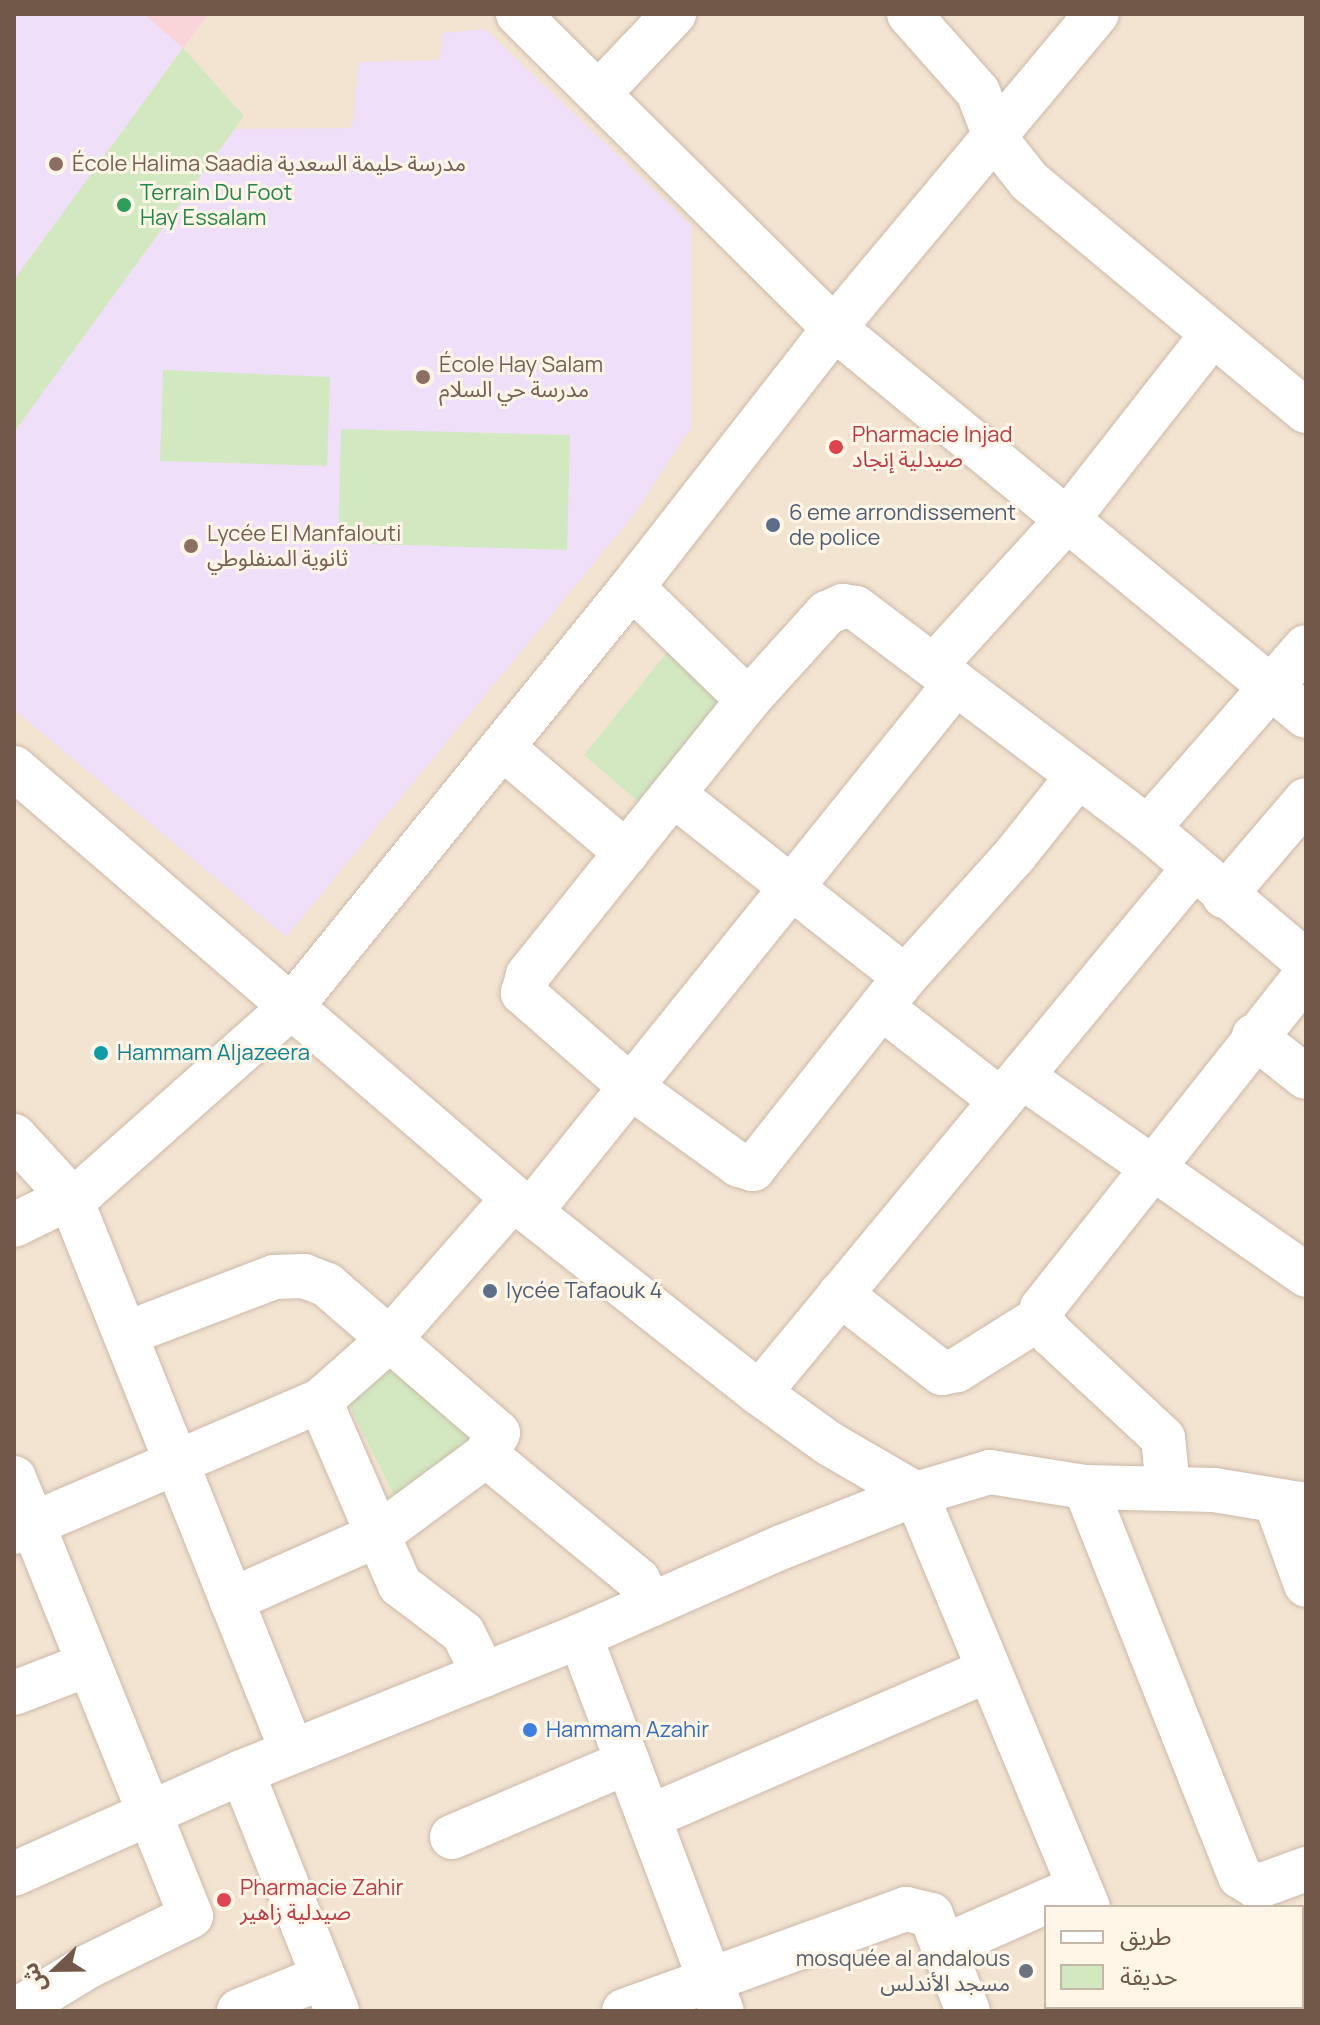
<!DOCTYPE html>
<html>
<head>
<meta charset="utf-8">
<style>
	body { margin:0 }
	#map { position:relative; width:1320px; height:2025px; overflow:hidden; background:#fbf2e2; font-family:Manrope,"Noto Sans Arabic",sans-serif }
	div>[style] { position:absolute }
	.residential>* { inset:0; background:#f3e3d1 }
	.education>* { inset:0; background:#efdff8 }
	.medical>* { inset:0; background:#f9d5da }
	.green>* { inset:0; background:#d1e8c1 }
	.roads { filter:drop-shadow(0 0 2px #ccb9a9) drop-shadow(0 0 2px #ccb9a9) }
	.minor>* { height:44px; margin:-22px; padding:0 22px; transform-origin:22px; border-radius:22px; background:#fff }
	.dots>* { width:22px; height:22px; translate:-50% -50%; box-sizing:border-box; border:4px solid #fff6e8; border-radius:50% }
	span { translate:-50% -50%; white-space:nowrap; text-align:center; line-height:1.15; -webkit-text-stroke:6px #fff6e8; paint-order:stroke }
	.education-label { font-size:22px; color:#785e54 }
	.left { translate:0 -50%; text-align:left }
	.leisure-label { font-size:22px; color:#27864d }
	.health-label { font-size:22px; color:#be3a42 }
	.service-label { font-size:22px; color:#4e5e75 }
	.culture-label { font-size:22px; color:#0d838f }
	.shop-label { font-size:22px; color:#366cbe }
	.worship-label { font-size:22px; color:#5b616d }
	.right { translate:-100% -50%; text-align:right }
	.frame { position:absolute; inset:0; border:16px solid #725849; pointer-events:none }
	.legend { position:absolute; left:1044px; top:1905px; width:260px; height:104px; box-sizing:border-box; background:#fff6e8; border:2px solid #c7b7a8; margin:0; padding:10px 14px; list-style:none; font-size:24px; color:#725849 }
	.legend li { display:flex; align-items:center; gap:16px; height:40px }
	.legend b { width:40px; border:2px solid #c7b7a8 }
	.north { position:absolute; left:16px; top:1929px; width:80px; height:80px; -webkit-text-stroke:6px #fff6e8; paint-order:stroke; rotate:248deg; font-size:22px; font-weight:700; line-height:32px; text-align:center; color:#725849 }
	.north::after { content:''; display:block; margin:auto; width:28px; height:36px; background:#725849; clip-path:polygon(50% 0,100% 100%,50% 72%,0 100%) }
</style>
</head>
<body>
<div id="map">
	<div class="residential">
		<div style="clip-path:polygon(evenodd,14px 14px,1306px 14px,1306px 2011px,14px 2011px,14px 14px,1046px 1907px,1302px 1907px,1302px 2007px,1046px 2007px,1046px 1907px)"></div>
	</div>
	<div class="education">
		<div style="clip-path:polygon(14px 14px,144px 14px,183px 48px,14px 280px)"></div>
		<div style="clip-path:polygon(485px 29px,692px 226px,692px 426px,636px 512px,286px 937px,14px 710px,14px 432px,235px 129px,352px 128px,359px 62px,440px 60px,442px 33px)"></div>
	</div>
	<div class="medical">
		<div style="clip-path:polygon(144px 14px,209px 14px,183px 48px)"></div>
	</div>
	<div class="green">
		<div style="clip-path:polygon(183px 48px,244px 116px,14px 432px,14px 280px)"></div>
		<div style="clip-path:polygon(163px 370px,330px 377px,327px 466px,160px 461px)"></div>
		<div style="clip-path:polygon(341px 429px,570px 435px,567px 550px,338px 543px)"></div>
		<div style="clip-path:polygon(677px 640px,737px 686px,643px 806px,584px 755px)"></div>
		<div style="clip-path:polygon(392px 1361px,482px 1436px,406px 1519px,344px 1395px)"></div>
	</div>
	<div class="roads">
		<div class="minor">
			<div style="left:518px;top:14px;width:445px;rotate:44.8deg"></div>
			<div style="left:834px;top:328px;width:611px;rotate:39.42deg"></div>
			<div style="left:909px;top:14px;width:104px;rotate:48.5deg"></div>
			<div style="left:978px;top:92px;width:50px;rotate:69deg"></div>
			<div style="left:996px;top:139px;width:53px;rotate:51.8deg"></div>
			<div style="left:1029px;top:181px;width:360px;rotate:39.7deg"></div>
			<div style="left:599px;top:93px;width:109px;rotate:-46.5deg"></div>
			<div style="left:632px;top:587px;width:162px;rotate:44.2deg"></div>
			<div style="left:934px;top:666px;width:196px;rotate:-47.7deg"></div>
			<div style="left:1066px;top:521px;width:235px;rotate:-51.9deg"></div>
			<div style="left:503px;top:748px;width:162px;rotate:40.3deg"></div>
			<div style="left:14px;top:768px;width:681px;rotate:40.71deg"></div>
			<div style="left:530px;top:1212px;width:292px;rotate:38.3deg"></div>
			<div style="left:759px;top:1393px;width:87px;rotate:35.7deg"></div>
			<div style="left:830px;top:1444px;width:99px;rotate:30.2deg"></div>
			<div style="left:916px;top:1494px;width:447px;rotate:67.4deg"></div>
			<div style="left:1078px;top:776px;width:101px;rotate:128.6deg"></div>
			<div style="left:1015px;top:855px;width:164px;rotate:132deg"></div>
			<div style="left:905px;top:977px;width:245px;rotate:128.4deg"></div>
			<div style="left:753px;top:1169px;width:15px;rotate:-164deg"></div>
			<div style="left:739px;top:1165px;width:132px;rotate:-144.3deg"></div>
			<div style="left:632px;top:1088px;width:145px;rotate:-138.9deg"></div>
			<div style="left:523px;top:993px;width:19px;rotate:-74deg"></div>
			<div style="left:528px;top:975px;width:352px;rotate:-51.3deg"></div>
			<div style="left:748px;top:700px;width:118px;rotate:-47.8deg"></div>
			<div style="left:827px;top:613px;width:17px;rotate:-24deg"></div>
			<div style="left:843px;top:606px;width:13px;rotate:9deg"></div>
			<div style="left:856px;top:608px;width:366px;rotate:37deg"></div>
			<div style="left:1148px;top:828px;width:207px;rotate:40.3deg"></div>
			<div style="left:674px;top:795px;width:294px;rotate:38.2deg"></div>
			<div style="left:1148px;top:828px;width:240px;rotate:-48.9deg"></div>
			<div style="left:1224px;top:896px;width:126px;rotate:-49.5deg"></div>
			<div style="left:881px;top:1007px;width:150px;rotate:37.9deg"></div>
			<div style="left:1254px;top:1036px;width:66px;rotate:38.3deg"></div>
			<div style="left:1024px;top:1078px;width:344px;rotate:34.9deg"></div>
			<div style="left:14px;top:1136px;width:83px;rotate:47.4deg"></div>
			<div style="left:70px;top:1197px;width:597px;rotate:68.16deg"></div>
			<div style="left:530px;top:1212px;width:679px;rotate:-51.16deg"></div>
			<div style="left:14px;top:1225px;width:79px;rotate:-26.2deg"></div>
			<div style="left:85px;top:1190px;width:276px;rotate:-41.6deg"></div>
			<div style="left:291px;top:1007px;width:541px;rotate:-50.93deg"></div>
			<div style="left:632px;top:587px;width:328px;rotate:-52deg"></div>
			<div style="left:834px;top:328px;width:410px;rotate:-50.1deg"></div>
			<div style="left:840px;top:1294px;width:129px;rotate:37.8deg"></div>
			<div style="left:942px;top:1373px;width:15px;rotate:-11deg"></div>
			<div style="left:957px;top:1370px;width:98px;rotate:-32.1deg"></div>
			<div style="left:125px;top:1334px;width:160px;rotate:-20.9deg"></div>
			<div style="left:274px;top:1277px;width:30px;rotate:-2deg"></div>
			<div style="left:304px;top:1276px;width:25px;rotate:21deg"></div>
			<div style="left:327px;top:1285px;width:226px;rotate:40.9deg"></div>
			<div style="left:498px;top:1433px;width:25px;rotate:119deg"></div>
			<div style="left:486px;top:1455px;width:197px;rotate:39.4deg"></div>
			<div style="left:638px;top:1580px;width:28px;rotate:63deg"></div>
			<div style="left:759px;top:1393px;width:682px;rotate:-50.36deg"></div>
			<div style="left:320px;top:1401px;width:146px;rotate:66.6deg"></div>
			<div style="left:378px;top:1535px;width:134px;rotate:-36.5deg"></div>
			<div style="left:14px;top:1478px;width:472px;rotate:68deg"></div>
			<div style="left:191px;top:1916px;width:116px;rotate:153.9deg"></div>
			<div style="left:87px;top:1967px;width:84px;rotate:148.6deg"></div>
			<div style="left:1085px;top:1487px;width:419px;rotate:68.3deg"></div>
			<div style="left:1240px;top:1876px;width:20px;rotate:33deg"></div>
			<div style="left:1257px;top:1887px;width:52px;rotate:-20.2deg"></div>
			<div style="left:1168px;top:1487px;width:49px;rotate:-95.8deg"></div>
			<div style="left:1163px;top:1438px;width:153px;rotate:-137.1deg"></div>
			<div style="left:1051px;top:1334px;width:19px;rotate:-125deg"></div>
			<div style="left:1040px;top:1318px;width:10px;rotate:-79deg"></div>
			<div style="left:1042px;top:1308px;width:425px;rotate:-51.6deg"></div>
			<div style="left:1276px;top:1502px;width:88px;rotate:70.1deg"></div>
			<div style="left:14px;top:1532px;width:333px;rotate:-23.2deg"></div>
			<div style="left:320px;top:1401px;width:92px;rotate:-41.5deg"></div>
			<div style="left:389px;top:1340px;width:188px;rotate:-48.7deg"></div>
			<div style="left:231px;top:1600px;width:161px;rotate:-23.9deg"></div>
			<div style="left:378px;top:1535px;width:55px;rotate:66.3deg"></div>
			<div style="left:400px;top:1585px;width:79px;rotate:37.3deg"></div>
			<div style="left:463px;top:1633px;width:47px;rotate:63.4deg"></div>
			<div style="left:580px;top:1636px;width:401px;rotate:69.3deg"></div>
			<div style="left:14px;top:1693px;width:80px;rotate:-21.1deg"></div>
			<div style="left:242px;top:1772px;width:257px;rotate:68.3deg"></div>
			<div style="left:649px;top:1817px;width:370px;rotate:-23.4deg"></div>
			<div style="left:452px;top:1837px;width:191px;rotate:-23.1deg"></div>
			<div style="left:14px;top:1874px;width:250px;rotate:-24.1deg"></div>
			<div style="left:242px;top:1772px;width:364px;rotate:-21.9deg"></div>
			<div style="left:580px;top:1636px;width:221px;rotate:-23.8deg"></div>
			<div style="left:782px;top:1547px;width:144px;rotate:-21.6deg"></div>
			<div style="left:916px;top:1494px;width:77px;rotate:-16.6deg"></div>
			<div style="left:990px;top:1472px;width:96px;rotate:9deg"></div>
			<div style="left:1085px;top:1487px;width:129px;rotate:1.3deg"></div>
			<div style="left:1214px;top:1490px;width:93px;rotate:9.3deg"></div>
			<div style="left:943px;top:1947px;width:69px;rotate:68.7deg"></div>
			<div style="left:1302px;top:1989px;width:4px;rotate:-27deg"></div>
			<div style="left:1131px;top:2007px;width:4px;rotate:63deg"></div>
			<div style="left:239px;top:2011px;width:91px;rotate:-22deg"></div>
			<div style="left:624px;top:2011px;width:300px;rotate:-19.9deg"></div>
			<div style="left:906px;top:1909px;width:26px;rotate:13deg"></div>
			<div style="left:931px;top:1915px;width:34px;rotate:69deg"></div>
			<div style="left:943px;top:1947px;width:149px;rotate:-23.8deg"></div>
			<div style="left:1246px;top:2011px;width:11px;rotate:-22deg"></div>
		</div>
	</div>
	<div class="dots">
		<div style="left:56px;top:164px;background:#8d6e63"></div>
		<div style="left:124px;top:205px;background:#2e9e5b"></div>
		<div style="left:423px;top:377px;background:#8d6e63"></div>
		<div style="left:836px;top:447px;background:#e0444e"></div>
		<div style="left:773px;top:525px;background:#5c6f8a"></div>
		<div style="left:191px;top:546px;background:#8d6e63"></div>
		<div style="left:101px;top:1053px;background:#0f9aa8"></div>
		<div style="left:490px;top:1291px;background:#5c6f8a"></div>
		<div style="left:530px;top:1730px;background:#3f7fe0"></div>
		<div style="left:224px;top:1900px;background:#e0444e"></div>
		<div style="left:1026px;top:1971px;background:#6b7280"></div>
	</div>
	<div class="education-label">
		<span class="left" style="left:72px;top:164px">École Halima Saadia مدرسة حليمة السعدية</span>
		<span class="left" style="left:439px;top:377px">École Hay Salam<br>مدرسة حي السلام</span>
		<span class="left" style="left:207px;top:546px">Lycée El Manfalouti<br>ثانوية المنفلوطي</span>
	</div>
	<div class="leisure-label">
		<span class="left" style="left:140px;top:205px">Terrain Du Foot<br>Hay Essalam</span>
	</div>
	<div class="health-label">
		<span class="left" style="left:852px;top:447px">Pharmacie Injad<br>صيدلية إنجاد</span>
		<span class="left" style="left:240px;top:1900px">Pharmacie Zahir<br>صيدلية زاهير</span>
	</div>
	<div class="service-label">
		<span class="left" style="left:789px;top:525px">6 eme arrondissement<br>de police</span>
		<span class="left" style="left:506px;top:1291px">lycée Tafaouk 4</span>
	</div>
	<div class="culture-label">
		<span class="left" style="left:117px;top:1053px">Hammam Aljazeera</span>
	</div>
	<div class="shop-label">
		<span class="left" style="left:546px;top:1730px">Hammam Azahir</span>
	</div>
	<div class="worship-label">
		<span class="right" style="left:1010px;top:1971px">mosquée al andalous<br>مسجد الأندلس</span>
	</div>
	<div class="frame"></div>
	<ul class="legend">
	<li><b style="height:10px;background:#fff"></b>طريق</li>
	<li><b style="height:22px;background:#d1e8c1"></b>حديقة</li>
	</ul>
	<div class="north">ش</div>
</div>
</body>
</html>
